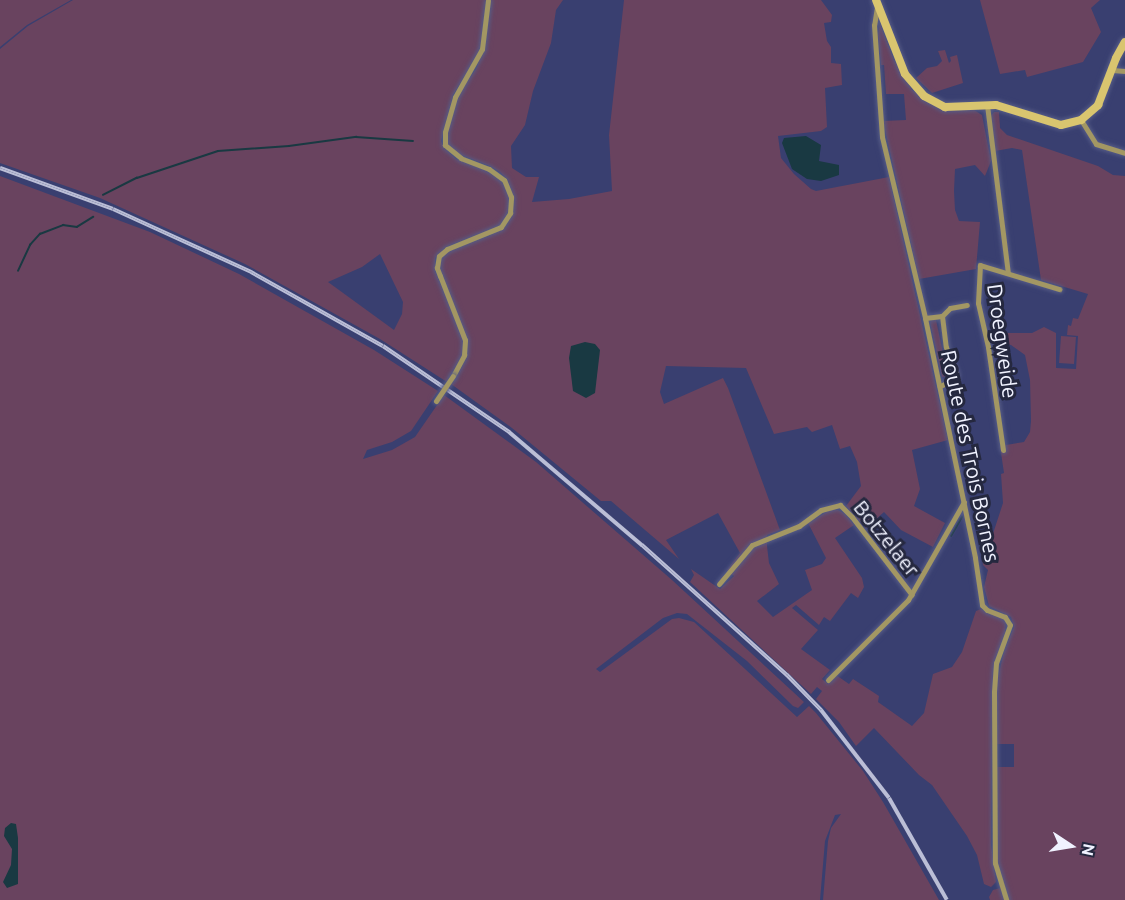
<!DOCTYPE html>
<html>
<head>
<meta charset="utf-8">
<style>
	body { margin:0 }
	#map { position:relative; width:1125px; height:900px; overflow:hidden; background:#393f70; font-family:Ubuntu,sans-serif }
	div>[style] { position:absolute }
	.green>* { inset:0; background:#69435f }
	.water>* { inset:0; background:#193942 }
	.stream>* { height:1.5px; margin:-0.75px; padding:0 0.75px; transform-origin:0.75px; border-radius:0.75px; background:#193942 }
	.roads { filter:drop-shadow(0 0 2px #565c87) drop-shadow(0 0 2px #565c87) }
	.minor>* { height:5px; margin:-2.5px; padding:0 2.5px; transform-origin:2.5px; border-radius:2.5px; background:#a39763 }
	.secondary>* { height:8px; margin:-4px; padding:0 4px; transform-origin:4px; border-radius:4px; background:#d9c56f }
	.rail>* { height:4px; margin-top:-2px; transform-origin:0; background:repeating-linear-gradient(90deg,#25283f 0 4.5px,#bbbed6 0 9px); box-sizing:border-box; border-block:2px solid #bbbed6 }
	.bridges { filter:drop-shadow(0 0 2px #565c87) drop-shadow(0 0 2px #565c87) }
	.minor-bridge>* { height:5px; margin:-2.5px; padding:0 2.5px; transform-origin:2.5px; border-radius:2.5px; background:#a39763 }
	span { translate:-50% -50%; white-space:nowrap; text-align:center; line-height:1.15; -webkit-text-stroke:6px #25283f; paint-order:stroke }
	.street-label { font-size:21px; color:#f0f2ff }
	.north { position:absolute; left:1041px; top:816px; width:60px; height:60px; -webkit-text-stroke:4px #25283f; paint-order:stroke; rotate:102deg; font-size:16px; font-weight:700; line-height:24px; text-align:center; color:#f0f2ff }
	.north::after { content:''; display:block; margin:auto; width:21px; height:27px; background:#f0f2ff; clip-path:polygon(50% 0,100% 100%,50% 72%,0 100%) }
</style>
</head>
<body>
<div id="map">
	<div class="green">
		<div style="clip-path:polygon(0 0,71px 0,27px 25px,0 47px)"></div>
		<div style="clip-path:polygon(evenodd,73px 0,486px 0,481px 49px,453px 95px,441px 141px,444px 148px,456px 159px,487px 170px,503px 182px,509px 196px,508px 212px,501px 225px,446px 247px,435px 258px,435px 271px,464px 340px,463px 355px,447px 382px,380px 339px,245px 264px,100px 198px,0 163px,0 49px,28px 26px,73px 0,380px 254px,403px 302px,402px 314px,394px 330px,328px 282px,362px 267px,380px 254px)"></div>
		<div style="clip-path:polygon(489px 0,563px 0,556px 10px,551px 43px,533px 91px,525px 125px,511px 146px,512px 168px,526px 177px,539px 177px,532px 202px,569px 199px,612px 191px,609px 135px,624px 0,821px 0,832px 15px,831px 22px,824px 23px,827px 41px,831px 47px,831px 63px,841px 64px,842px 85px,825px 88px,827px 127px,821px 131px,778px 136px,781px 158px,794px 174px,811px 189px,816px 191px,889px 177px,948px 440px,912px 450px,920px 489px,914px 506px,945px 523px,933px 547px,901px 530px,884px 512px,866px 528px,846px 506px,861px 486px,857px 462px,850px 446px,840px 449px,832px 425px,812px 432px,807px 427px,774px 434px,746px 368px,666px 366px,660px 392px,664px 404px,723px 378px,728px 388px,780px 530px,767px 535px,767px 546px,769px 563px,779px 584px,757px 601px,773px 617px,812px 590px,805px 570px,822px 564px,826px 558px,808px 523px,830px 510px,838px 510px,845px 514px,854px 525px,835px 538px,862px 578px,864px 587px,858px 598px,851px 593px,830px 621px,824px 617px,819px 625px,796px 605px,792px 608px,818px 630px,801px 649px,830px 670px,822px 679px,828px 684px,836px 675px,849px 684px,853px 679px,879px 696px,878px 702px,912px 726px,924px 713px,933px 674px,952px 667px,962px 652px,976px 611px,981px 609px,1006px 620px,1005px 633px,999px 650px,992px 732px,991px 845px,996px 882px,991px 887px,984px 884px,977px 855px,967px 836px,932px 785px,919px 775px,874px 728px,856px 746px,839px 722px,816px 699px,822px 691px,817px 687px,811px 694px,690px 582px,694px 575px,691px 569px,720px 589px,734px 576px,727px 570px,740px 553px,718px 513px,666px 540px,679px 559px,611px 501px,601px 501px,512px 428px,451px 384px,462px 367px,467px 347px,440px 272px,440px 262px,446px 252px,489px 236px,507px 224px,513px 196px,508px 180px,500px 172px,490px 166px,461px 155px,447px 145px,446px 135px,457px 97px,476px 69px,484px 49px)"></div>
		<div style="clip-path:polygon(980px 0,1100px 0,1091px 8px,1101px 32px,1083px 62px,1027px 77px,1025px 70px,1000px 74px)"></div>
		<div style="clip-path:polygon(880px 24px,894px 60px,912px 90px,941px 110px,974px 110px,982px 115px,991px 161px,985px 176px,975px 165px,955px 169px,954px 191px,955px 210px,959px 221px,980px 222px,976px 269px,919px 279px,883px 121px,906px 120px,904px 94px,886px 94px,884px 65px,881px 65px,878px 35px)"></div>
		<div style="clip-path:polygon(945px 50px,949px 63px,951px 61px,950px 57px,957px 55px,963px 83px,932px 93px,916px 78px,927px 68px,937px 66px,942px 61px,938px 51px)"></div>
		<div style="clip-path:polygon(994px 112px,999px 112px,1000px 128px,1007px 135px,1098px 166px,1113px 175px,1125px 176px,1125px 900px,990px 900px,989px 897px,993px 890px,1004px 887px,997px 863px,997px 767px,1014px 767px,1014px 744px,997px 744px,997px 682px,1004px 651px,1014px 627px,1011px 617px,989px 606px,984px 587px,988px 570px,983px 565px,981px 549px,988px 549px,1003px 503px,1001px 474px,1004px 473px,1000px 446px,1024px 442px,1030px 432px,1031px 421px,1030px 380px,1025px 355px,1011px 345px,997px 343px,988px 337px,1002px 333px,1032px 333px,1044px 327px,1056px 333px,1056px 368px,1076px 369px,1078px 336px,1067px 335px,1068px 325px,1071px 326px,1073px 318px,1078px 319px,1088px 294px,1041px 280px,1022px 150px,1012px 148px,995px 151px,990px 117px)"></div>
		<div style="clip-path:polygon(0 176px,150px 232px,239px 274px,374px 350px,438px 391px,411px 431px,392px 442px,367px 450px,363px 459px,392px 450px,415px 437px,444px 395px,536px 462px,672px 580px,804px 702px,798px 708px,793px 706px,747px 661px,687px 614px,677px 613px,663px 618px,596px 669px,600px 672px,672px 619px,679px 618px,694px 622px,797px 717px,809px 706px,816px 713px,863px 771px,883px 802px,939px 900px,823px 900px,828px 841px,831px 828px,841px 814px,835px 815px,825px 841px,820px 900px,0 900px)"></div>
		<div style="clip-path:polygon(933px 319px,936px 320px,948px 376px,942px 377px,930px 322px)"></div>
		<div style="clip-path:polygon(1061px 336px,1076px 337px,1074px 364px,1059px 363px)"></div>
	</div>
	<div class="water">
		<div style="clip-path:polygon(806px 136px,821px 145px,819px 161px,839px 165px,839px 175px,821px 181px,807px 179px,792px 169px,782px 143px,784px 138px)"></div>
		<div style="clip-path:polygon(585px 342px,595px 344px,600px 350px,595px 393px,586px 398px,573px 391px,569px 358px,571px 346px)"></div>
		<div style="clip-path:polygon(11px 823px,16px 824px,18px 838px,18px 884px,7px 888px,3px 882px,11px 865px,12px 849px,4px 836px,5px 828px)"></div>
	</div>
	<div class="stream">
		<div style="left:103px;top:195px;width:38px;rotate:-27deg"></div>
		<div style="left:137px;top:178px;width:85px;rotate:-18.4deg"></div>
		<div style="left:218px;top:151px;width:71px;rotate:-4deg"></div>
		<div style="left:289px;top:146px;width:68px;rotate:-7.7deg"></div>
		<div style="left:356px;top:137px;width:57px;rotate:4deg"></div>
		<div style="left:18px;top:271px;width:29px;rotate:-65deg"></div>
		<div style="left:30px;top:245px;width:15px;rotate:-48deg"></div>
		<div style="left:40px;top:234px;width:25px;rotate:-21deg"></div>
		<div style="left:63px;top:225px;width:14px;rotate:8deg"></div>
		<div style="left:77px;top:227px;width:19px;rotate:-32deg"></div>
		<div style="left:951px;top:536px;width:22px;rotate:-60deg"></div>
	</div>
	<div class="roads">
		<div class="minor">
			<div style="left:877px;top:7px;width:18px;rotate:99deg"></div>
			<div style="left:874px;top:25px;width:112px;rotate:85.9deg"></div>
			<div style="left:882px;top:137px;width:186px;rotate:76.6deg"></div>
			<div style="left:925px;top:318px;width:245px;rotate:78.2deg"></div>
			<div style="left:975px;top:558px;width:48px;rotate:81.5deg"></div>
			<div style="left:982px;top:605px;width:7px;rotate:45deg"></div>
			<div style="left:987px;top:610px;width:19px;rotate:21deg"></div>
			<div style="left:1005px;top:617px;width:9px;rotate:58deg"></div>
			<div style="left:1010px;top:625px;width:40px;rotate:110.2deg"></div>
			<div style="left:996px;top:663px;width:29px;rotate:94deg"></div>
			<div style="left:994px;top:692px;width:171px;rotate:89.7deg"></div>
			<div style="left:995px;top:863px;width:39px;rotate:73deg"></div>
			<div style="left:1112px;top:70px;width:13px;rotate:4deg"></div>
			<div style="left:987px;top:105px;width:169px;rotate:82.9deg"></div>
			<div style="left:1081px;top:120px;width:28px;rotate:58deg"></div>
			<div style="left:1096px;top:144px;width:30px;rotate:17deg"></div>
			<div style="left:942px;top:316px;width:11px;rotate:-45deg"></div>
			<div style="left:950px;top:308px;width:17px;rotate:-10deg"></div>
			<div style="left:925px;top:318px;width:17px;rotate:-7deg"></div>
			<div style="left:942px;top:316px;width:31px;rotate:83deg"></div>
			<div style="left:946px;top:347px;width:29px;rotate:70deg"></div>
			<div style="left:956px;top:374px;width:5px;rotate:101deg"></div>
			<div style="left:955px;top:379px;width:17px;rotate:155deg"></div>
			<div style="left:453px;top:376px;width:24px;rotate:-62deg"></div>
			<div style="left:464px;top:355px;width:15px;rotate:-86deg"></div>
			<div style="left:465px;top:340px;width:69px;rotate:-111.3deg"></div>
			<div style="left:440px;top:276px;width:9px;rotate:-111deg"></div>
			<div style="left:437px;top:268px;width:12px;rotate:-81deg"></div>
			<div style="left:439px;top:256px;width:11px;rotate:-41deg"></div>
			<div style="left:447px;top:249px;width:58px;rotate:-22.2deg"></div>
			<div style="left:501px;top:227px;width:17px;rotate:-57deg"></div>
			<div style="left:510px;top:213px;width:16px;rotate:-86deg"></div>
			<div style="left:511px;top:197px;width:18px;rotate:-112deg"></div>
			<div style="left:504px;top:180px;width:19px;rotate:-144deg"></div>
			<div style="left:489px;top:169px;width:30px;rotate:-159deg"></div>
			<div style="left:461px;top:158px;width:21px;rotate:-141deg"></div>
			<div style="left:445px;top:145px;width:13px;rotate:-90deg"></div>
			<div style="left:445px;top:132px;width:36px;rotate:-74deg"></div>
			<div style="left:455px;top:97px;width:55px;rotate:-60.6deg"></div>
			<div style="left:482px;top:49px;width:49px;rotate:-83deg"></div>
			<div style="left:1003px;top:450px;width:104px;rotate:-98.3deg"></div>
			<div style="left:988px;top:347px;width:45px;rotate:-102.8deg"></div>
			<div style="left:978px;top:303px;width:38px;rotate:-87deg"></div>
			<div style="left:980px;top:265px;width:83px;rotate:16.9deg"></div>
			<div style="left:719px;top:584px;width:51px;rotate:-49.8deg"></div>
			<div style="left:752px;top:545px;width:51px;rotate:-22deg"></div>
			<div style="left:799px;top:526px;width:27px;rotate:-36deg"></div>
			<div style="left:821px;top:510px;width:20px;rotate:-15deg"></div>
			<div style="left:840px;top:505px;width:17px;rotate:45deg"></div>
			<div style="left:852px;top:517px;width:98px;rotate:52.4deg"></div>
			<div style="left:828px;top:680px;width:113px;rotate:-45deg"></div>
			<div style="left:908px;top:600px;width:113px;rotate:-60.3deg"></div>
		</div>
		<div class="secondary">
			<div style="left:876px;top:0;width:79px;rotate:68.6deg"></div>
			<div style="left:905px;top:74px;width:29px;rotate:49deg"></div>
			<div style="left:924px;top:96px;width:24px;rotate:28deg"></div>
			<div style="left:945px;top:107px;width:51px;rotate:-2.2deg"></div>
			<div style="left:996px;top:105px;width:68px;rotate:17.1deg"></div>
			<div style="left:1061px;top:125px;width:21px;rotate:-14deg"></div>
			<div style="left:1081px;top:120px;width:23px;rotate:-41deg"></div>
			<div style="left:1098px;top:105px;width:50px;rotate:-69deg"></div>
			<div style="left:1116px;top:58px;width:18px;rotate:-61deg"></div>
		</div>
	</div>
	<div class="rail">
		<div style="left:0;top:168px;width:120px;rotate:19.9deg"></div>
		<div style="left:113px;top:209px;width:152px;rotate:24.5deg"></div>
		<div style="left:251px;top:272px;width:151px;rotate:29.3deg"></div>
		<div style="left:383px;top:346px;width:153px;rotate:34.3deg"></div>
		<div style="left:509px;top:432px;width:175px;rotate:40.4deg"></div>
		<div style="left:642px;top:545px;width:195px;rotate:41.9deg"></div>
		<div style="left:787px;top:675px;width:49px;rotate:45.8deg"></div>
		<div style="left:821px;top:710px;width:111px;rotate:52.3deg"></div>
		<div style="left:889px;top:798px;width:117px;rotate:60.4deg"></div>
	</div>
	<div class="bridges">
		<div class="minor-bridge">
			<div style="left:436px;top:401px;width:30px;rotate:-56deg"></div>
		</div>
	</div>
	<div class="street-label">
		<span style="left:1003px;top:341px;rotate:82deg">Droegweide</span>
		<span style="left:971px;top:456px;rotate:78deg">Route des Trois Bornes</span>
		<span style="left:887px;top:538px;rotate:51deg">Botzelaer</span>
	</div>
	<div class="north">N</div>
</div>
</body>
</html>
